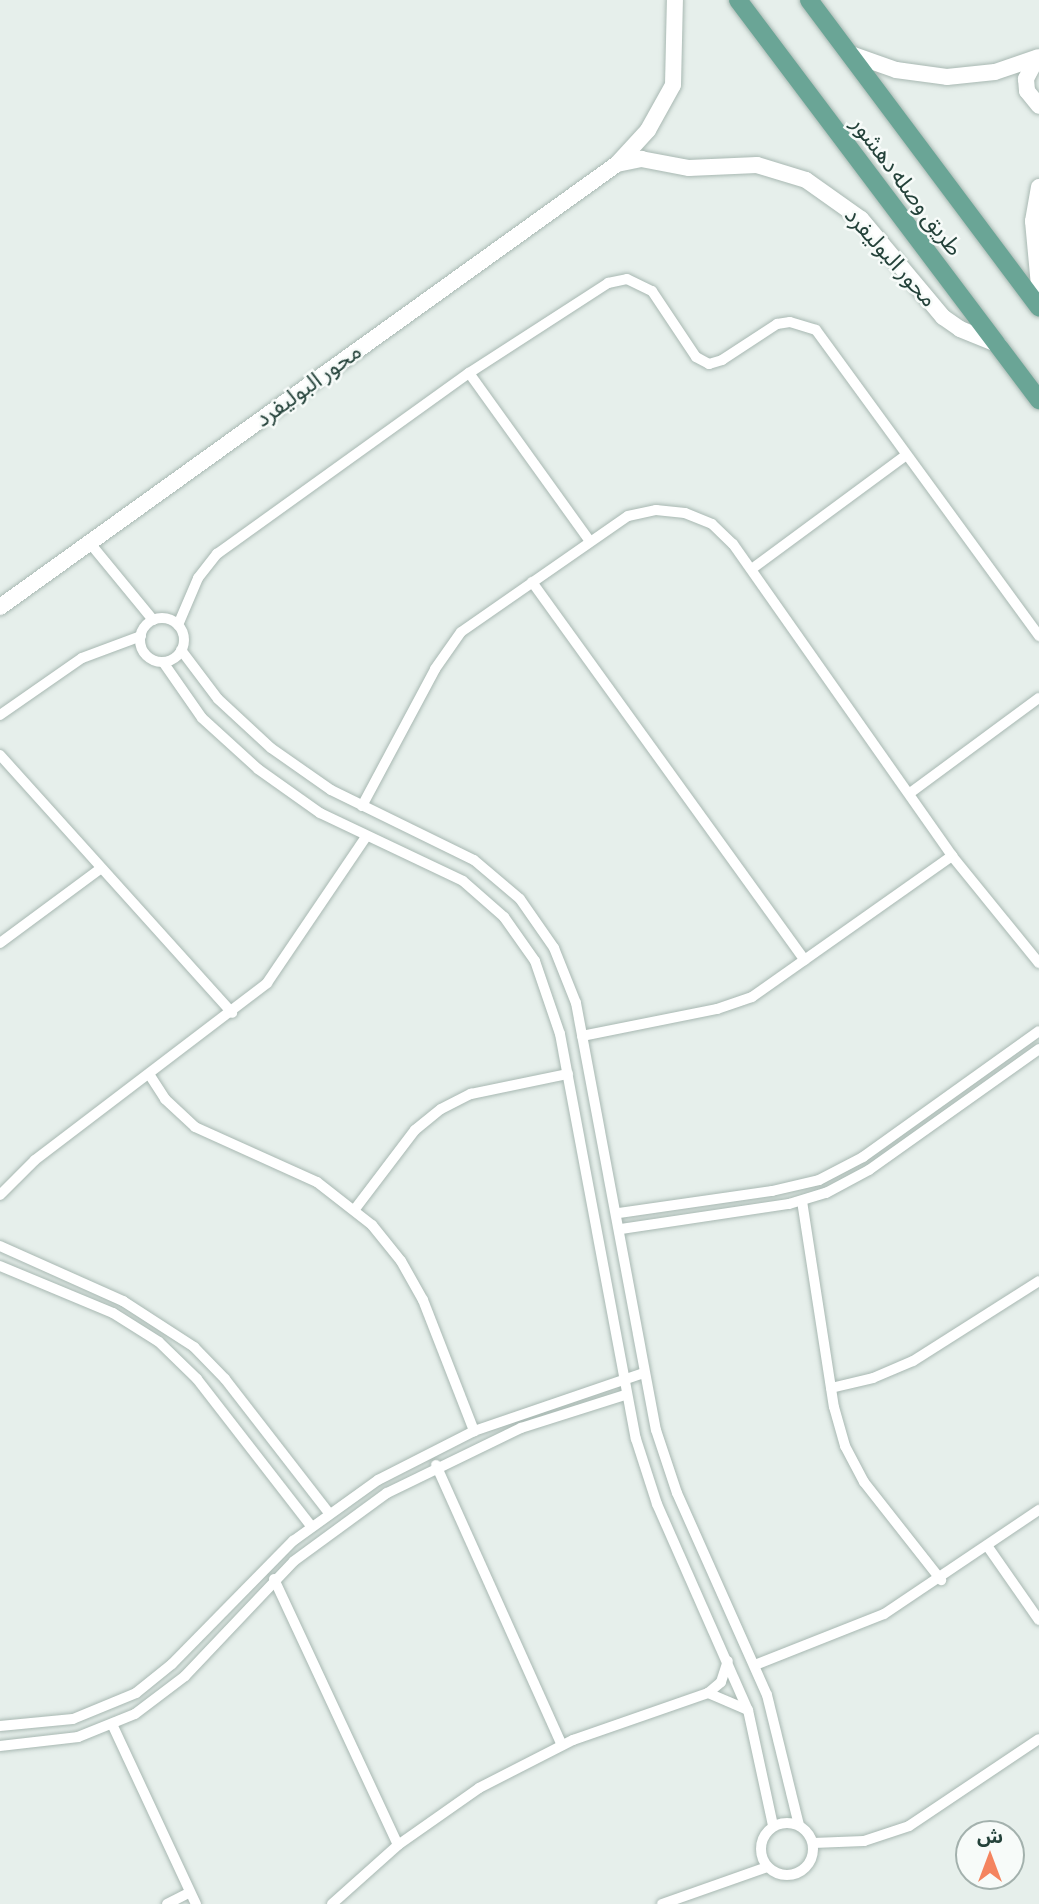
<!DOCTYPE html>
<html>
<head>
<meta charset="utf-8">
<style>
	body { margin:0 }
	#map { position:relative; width:1039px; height:1904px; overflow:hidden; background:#e6efeb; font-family:"Asap Condensed","Noto Sans Arabic",sans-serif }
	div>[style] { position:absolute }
	.roads { filter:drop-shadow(0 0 2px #a8b8b2) drop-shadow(0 0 2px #a8b8b2) }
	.street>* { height:10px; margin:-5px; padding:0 5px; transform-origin:5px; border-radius:5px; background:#fff }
	.street>.ring { margin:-5px; padding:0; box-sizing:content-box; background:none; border:10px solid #fff; border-radius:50% }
	.secondary>* { height:16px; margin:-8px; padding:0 8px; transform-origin:8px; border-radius:8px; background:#fff }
	.primary>* { height:18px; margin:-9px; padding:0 9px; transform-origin:9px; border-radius:9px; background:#6aa596 }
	span { translate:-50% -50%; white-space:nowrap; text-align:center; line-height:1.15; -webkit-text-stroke:5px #f7fbf9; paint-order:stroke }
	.street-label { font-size:23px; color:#24423a }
	.north { position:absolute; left:955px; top:1820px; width:70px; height:70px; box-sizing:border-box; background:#f7fbf9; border:2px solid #a3b1ad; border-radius:50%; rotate:0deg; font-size:19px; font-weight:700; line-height:28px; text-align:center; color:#24423a }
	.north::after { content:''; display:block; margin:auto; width:24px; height:32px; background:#f4845f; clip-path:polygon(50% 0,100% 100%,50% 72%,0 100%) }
</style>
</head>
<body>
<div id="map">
	<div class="roads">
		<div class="street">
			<div style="left:469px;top:373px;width:206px;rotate:54.3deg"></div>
			<div style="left:89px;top:542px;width:101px;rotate:50.6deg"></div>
			<div style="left:753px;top:568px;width:189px;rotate:-36.4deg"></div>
			<div style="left:532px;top:582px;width:466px;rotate:54.2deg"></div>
			<div class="ring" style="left:140px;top:618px;width:34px;height:34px"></div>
			<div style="left:178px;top:625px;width:51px;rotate:-66.9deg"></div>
			<div style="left:198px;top:578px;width:31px;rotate:-52deg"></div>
			<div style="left:217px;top:554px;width:310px;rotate:-35.7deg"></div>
			<div style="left:469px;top:373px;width:166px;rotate:-32.9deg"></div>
			<div style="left:608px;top:283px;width:19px;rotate:-12deg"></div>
			<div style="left:627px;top:279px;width:28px;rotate:26deg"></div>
			<div style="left:652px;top:291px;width:79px;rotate:56.3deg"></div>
			<div style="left:696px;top:357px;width:15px;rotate:28deg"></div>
			<div style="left:709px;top:364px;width:14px;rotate:-17deg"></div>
			<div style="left:722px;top:360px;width:66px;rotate:-33.2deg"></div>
			<div style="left:777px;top:324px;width:13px;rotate:-9deg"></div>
			<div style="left:790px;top:322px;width:27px;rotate:17deg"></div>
			<div style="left:816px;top:330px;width:379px;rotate:53.9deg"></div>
			<div style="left:181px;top:650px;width:61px;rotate:52.9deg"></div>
			<div style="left:218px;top:699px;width:72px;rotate:42.8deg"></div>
			<div style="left:271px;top:748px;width:73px;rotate:35deg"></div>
			<div style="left:331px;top:790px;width:159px;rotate:26.1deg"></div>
			<div style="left:474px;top:860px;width:60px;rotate:40.3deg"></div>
			<div style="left:520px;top:899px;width:60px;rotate:55.2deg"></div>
			<div style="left:554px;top:948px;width:59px;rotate:68.2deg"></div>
			<div style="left:576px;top:1003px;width:434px;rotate:79.4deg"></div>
			<div style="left:656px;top:1430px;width:66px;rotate:71.6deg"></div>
			<div style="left:677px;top:1493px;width:221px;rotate:66deg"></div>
			<div style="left:767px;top:1695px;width:134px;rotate:76.2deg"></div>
			<div style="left:163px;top:662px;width:68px;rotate:55.1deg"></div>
			<div style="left:202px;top:718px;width:76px;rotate:42.3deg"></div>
			<div style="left:258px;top:769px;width:76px;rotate:35.4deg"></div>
			<div style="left:320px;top:813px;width:158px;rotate:25.4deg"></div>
			<div style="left:463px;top:881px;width:55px;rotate:41.3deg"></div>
			<div style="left:504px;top:917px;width:54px;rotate:54.8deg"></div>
			<div style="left:535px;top:961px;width:77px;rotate:71.1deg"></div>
			<div style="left:560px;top:1034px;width:412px;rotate:79.4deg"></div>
			<div style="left:636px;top:1439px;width:68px;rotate:72.1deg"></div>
			<div style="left:657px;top:1504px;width:225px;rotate:66.2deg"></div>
			<div style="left:748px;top:1710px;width:119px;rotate:77.8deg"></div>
			<div style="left:0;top:715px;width:100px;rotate:-34.8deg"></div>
			<div style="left:82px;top:658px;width:63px;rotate:-20.4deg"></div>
			<div style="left:0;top:755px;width:347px;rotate:48deg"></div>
			<div style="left:910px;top:793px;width:160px;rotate:-36.4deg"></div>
			<div style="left:362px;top:806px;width:155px;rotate:-61.9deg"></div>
			<div style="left:435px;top:669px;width:45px;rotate:-54.9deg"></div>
			<div style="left:461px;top:632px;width:203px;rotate:-34.8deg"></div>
			<div style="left:628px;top:516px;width:29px;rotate:-12deg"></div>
			<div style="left:656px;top:510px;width:29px;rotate:6deg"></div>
			<div style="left:685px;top:513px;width:29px;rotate:22deg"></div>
			<div style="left:712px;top:524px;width:29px;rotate:44deg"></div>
			<div style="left:733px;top:544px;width:381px;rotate:54.9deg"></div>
			<div style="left:952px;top:856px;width:138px;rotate:50.9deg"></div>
			<div style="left:0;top:943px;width:124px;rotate:-36.5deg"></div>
			<div style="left:582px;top:1036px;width:138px;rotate:-11.3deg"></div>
			<div style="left:717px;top:1009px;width:37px;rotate:-19deg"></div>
			<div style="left:752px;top:997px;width:245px;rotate:-35.2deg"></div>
			<div style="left:149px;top:1074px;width:30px;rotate:57deg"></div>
			<div style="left:165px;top:1099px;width:41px;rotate:43deg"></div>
			<div style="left:195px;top:1127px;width:134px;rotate:24.3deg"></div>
			<div style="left:317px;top:1182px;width:70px;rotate:38deg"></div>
			<div style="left:372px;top:1225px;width:46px;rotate:51.1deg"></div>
			<div style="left:401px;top:1261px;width:45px;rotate:60.6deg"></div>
			<div style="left:423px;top:1300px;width:141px;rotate:68.7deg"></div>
			<div style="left:0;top:1195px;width:49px;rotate:-45deg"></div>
			<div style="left:35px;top:1160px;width:292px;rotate:-37.3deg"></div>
			<div style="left:267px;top:983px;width:176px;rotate:-55.9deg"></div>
			<div style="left:802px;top:1201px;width:208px;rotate:81.2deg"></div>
			<div style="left:834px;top:1407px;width:41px;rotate:74.2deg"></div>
			<div style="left:845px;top:1446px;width:41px;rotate:62.2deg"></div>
			<div style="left:864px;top:1482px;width:125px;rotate:51.8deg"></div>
			<div style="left:355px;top:1209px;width:99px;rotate:-52.8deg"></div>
			<div style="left:415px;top:1130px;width:33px;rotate:-39deg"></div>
			<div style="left:441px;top:1109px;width:34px;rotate:-27deg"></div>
			<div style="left:471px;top:1094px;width:99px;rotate:-11.7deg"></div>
			<div style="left:619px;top:1213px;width:155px;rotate:-8.2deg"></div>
			<div style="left:772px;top:1191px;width:48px;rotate:-13.2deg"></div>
			<div style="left:819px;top:1180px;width:50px;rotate:-27.6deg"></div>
			<div style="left:863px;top:1157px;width:216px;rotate:-35.6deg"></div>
			<div style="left:621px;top:1229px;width:170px;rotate:-8.5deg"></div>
			<div style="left:789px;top:1204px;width:39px;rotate:-17deg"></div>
			<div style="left:826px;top:1193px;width:49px;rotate:-28.1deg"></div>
			<div style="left:869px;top:1170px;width:209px;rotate:-35.4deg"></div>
			<div style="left:0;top:1246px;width:135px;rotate:24.1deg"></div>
			<div style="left:123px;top:1301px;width:85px;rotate:32.9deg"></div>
			<div style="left:194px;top:1347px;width:45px;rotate:45.9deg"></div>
			<div style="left:225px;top:1379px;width:170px;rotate:52.2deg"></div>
			<div style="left:0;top:1266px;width:122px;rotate:22.6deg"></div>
			<div style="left:113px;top:1313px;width:54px;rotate:32.2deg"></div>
			<div style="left:159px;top:1342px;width:53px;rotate:44.2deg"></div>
			<div style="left:197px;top:1379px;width:186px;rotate:52.2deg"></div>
			<div style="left:831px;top:1388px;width:43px;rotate:-13.4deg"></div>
			<div style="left:873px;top:1378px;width:43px;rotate:-23deg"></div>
			<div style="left:913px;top:1361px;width:149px;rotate:-32.4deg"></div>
			<div style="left:436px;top:1465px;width:307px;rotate:65.8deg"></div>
			<div style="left:988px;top:1547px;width:89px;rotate:55.1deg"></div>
			<div style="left:274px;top:1579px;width:293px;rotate:65deg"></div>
			<div style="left:755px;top:1665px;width:139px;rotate:-21.6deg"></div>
			<div style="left:884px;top:1614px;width:187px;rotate:-33.9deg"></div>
			<div style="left:708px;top:1693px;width:43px;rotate:23deg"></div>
			<div style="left:112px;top:1724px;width:199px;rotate:65deg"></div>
			<div style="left:0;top:1726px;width:73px;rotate:-5.5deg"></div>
			<div style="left:73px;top:1719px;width:68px;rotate:-22.4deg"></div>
			<div style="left:136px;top:1693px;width:46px;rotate:-38.9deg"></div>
			<div style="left:172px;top:1664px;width:173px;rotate:-45.5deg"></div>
			<div style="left:293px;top:1541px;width:105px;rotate:-35.7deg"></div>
			<div style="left:378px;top:1480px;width:108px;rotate:-27deg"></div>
			<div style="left:474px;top:1431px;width:179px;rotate:-18.9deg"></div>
			<div style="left:0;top:1746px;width:79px;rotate:-6.6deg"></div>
			<div style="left:78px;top:1737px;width:61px;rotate:-22deg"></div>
			<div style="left:135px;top:1714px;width:63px;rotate:-37.2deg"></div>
			<div style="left:185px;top:1676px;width:158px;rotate:-46.5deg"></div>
			<div style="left:294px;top:1561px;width:115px;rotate:-36.2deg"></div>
			<div style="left:387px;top:1493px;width:149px;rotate:-25.9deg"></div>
			<div style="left:521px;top:1428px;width:109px;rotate:-17.6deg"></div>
			<div class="ring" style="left:761px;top:1823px;width:42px;height:42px"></div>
			<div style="left:813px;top:1843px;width:51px;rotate:-2.2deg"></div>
			<div style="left:864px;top:1841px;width:47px;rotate:-18.4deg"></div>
			<div style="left:909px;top:1826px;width:156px;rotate:-33.8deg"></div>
			<div style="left:167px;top:1904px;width:25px;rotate:-27deg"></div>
			<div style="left:332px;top:1904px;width:89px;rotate:-41.8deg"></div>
			<div style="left:398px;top:1845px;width:99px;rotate:-35.1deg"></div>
			<div style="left:479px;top:1788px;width:106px;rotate:-27.1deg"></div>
			<div style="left:573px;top:1740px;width:143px;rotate:-19.2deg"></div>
			<div style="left:708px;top:1693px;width:17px;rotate:-40deg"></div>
			<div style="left:721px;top:1682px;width:22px;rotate:-72deg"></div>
			<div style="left:662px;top:1904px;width:111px;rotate:-19.4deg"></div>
		</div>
		<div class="secondary">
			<div style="left:848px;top:53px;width:51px;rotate:19.5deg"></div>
			<div style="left:896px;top:70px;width:51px;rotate:7.8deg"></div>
			<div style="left:947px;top:77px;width:48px;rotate:-5.9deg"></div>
			<div style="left:995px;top:72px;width:46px;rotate:-18.8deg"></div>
			<div style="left:1037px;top:58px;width:24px;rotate:118deg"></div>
			<div style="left:1026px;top:79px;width:12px;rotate:85deg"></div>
			<div style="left:1027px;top:91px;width:19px;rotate:51deg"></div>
			<div style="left:617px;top:164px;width:25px;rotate:-12deg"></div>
			<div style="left:641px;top:159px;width:49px;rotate:10.6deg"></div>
			<div style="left:689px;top:168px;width:68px;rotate:-2.5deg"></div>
			<div style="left:757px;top:165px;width:51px;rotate:17deg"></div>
			<div style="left:806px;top:180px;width:67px;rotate:35.3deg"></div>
			<div style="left:861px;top:219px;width:128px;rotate:50.1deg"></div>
			<div style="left:943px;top:317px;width:21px;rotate:35deg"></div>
			<div style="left:960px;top:329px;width:42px;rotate:22.3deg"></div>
			<div style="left:1039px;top:187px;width:35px;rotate:100deg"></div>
			<div style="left:1033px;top:221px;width:65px;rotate:84.7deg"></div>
			<div style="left:0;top:607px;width:760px;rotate:-35.68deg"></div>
			<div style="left:617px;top:164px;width:46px;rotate:-47.6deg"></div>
			<div style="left:648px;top:130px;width:51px;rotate:-60.9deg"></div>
			<div style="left:673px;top:85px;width:85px;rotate:-88.7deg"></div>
		</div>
		<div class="primary">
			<div style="left:738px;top:0;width:501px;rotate:53.04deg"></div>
			<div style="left:809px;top:0;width:384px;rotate:53.2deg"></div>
		</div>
	</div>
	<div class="street-label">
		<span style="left:907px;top:186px;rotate:53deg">طريق وصله دهشور</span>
		<span style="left:891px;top:257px;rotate:48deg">محور البوليفرد</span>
		<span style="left:308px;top:385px;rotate:-36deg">محور البوليفرد</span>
	</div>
	<div class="north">ش</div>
</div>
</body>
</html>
